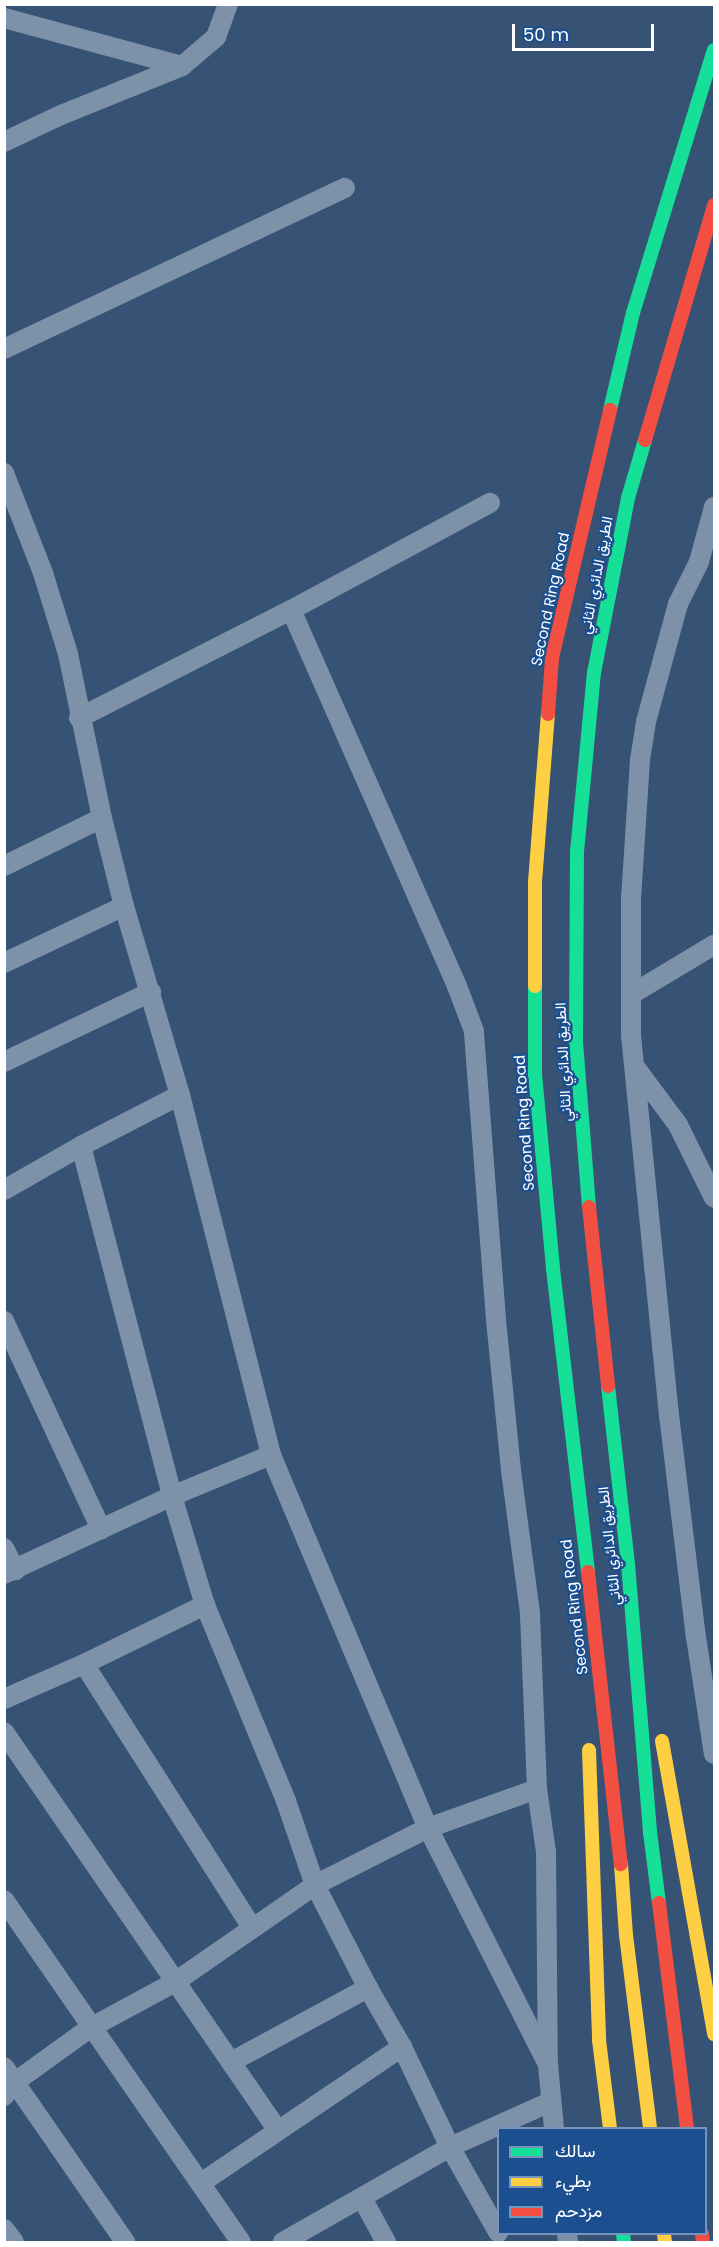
<!DOCTYPE html>
<html>
<head>
<meta charset="utf-8">
<style>
	body { margin:0 }
	#map { position:relative; width:719px; height:2247px; overflow:hidden; background:#365274; font-family:Poppins,Vazirmatn,sans-serif }
	div>[style] { position:absolute }
	.street>* { height:20px; margin:-10px; padding:0 10px; transform-origin:10px; border-radius:10px; background:#7d92a8 }
	.fast>* { height:14px; margin:-7px; padding:0 7px; transform-origin:7px; border-radius:7px; background:#16e098 }
	.slow>* { height:14px; margin:-7px; padding:0 7px; transform-origin:7px; border-radius:7px; background:#ffcf43 }
	.jam>* { height:14px; margin:-7px; padding:0 7px; transform-origin:7px; border-radius:7px; background:#f24e42 }
	span { translate:-50% -50%; white-space:nowrap; text-align:center; line-height:1.15; -webkit-text-stroke:4.5px #1b4f8f; paint-order:stroke }
	.street-label { font-size:15px; color:#fff }
	.frame { position:absolute; inset:0; border:6px solid #fff; pointer-events:none }
	.legend { position:absolute; left:497px; top:2127px; width:210px; height:108px; box-sizing:border-box; background:#1b4f8f; border:2px solid #7695bc; margin:0; padding:8px 10px; list-style:none; font-size:18px; color:#fff }
	.legend li { display:flex; align-items:center; gap:12px; height:30px }
	.legend b { width:30px; border:2px solid #7695bc }
	.scale { position:absolute; left:512px; top:24px; width:142px; height:27px; box-sizing:border-box; border:3px solid #fff; border-top:0; padding-left:8px; font-size:18px; line-height:21px; white-space:nowrap; color:#fff; -webkit-text-stroke:4px #1b4f8f; paint-order:stroke }
</style>
</head>
<body>
<div id="map">
	<div class="street">
		<div style="left:4px;top:18px;width:184px;rotate:15.1deg"></div>
		<div style="left:4px;top:142px;width:63px;rotate:-25.3deg"></div>
		<div style="left:61px;top:115px;width:131px;rotate:-22deg"></div>
		<div style="left:182px;top:66px;width:45px;rotate:-40.5deg"></div>
		<div style="left:216px;top:37px;width:35px;rotate:-70deg"></div>
		<div style="left:4px;top:349px;width:377px;rotate:-25.3deg"></div>
		<div style="left:4px;top:473px;width:107px;rotate:68.7deg"></div>
		<div style="left:43px;top:573px;width:85px;rotate:72.8deg"></div>
		<div style="left:68px;top:654px;width:167px;rotate:78.3deg"></div>
		<div style="left:102px;top:818px;width:91px;rotate:76deg"></div>
		<div style="left:124px;top:906px;width:197px;rotate:73.5deg"></div>
		<div style="left:180px;top:1095px;width:371px;rotate:75.8deg"></div>
		<div style="left:271px;top:1455px;width:405px;rotate:67.2deg"></div>
		<div style="left:428px;top:1828px;width:266px;rotate:63.1deg"></div>
		<div style="left:714px;top:507px;width:57px;rotate:105.3deg"></div>
		<div style="left:699px;top:562px;width:47px;rotate:116.6deg"></div>
		<div style="left:678px;top:604px;width:122px;rotate:105.2deg"></div>
		<div style="left:646px;top:722px;width:38px;rotate:99deg"></div>
		<div style="left:640px;top:760px;width:141px;rotate:93.7deg"></div>
		<div style="left:631px;top:901px;width:134px;rotate:90deg"></div>
		<div style="left:631px;top:1035px;width:382px;rotate:84.3deg"></div>
		<div style="left:669px;top:1415px;width:224px;rotate:83.1deg"></div>
		<div style="left:696px;top:1637px;width:118px;rotate:81.3deg"></div>
		<div style="left:79px;top:718px;width:238px;rotate:-27deg"></div>
		<div style="left:291px;top:610px;width:226px;rotate:-28.3deg"></div>
		<div style="left:4px;top:866px;width:109px;rotate:-26.1deg"></div>
		<div style="left:4px;top:963px;width:133px;rotate:-25.4deg"></div>
		<div style="left:632px;top:994px;width:96px;rotate:-30.9deg"></div>
		<div style="left:4px;top:1062px;width:163px;rotate:-25.5deg"></div>
		<div style="left:635px;top:1067px;width:72px;rotate:53.4deg"></div>
		<div style="left:678px;top:1125px;width:81px;rotate:63.7deg"></div>
		<div style="left:81px;top:1146px;width:362px;rotate:75.4deg"></div>
		<div style="left:172px;top:1496px;width:114px;rotate:73.2deg"></div>
		<div style="left:205px;top:1605px;width:212px;rotate:67.5deg"></div>
		<div style="left:286px;top:1801px;width:89px;rotate:71deg"></div>
		<div style="left:315px;top:1885px;width:116px;rotate:62.8deg"></div>
		<div style="left:368px;top:1988px;width:68px;rotate:60deg"></div>
		<div style="left:402px;top:2047px;width:111px;rotate:64.4deg"></div>
		<div style="left:450px;top:2147px;width:98px;rotate:60.5deg"></div>
		<div style="left:4px;top:1190px;width:89px;rotate:-29.7deg"></div>
		<div style="left:81px;top:1146px;width:111px;rotate:-27.3deg"></div>
		<div style="left:4px;top:1321px;width:230px;rotate:65deg"></div>
		<div style="left:4px;top:1548px;width:25px;rotate:63deg"></div>
		<div style="left:4px;top:1574px;width:185px;rotate:-24.9deg"></div>
		<div style="left:172px;top:1496px;width:107px;rotate:-22.5deg"></div>
		<div style="left:84px;top:1664px;width:313px;rotate:57.5deg"></div>
		<div style="left:4px;top:1699px;width:87px;rotate:-23.6deg"></div>
		<div style="left:84px;top:1664px;width:135px;rotate:-26deg"></div>
		<div style="left:4px;top:1732px;width:483px;rotate:55.5deg"></div>
		<div style="left:537px;top:1789px;width:64px;rotate:81.9deg"></div>
		<div style="left:546px;top:1852px;width:213px;rotate:89.5deg"></div>
		<div style="left:548px;top:2065px;width:63px;rotate:84.6deg"></div>
		<div style="left:4px;top:1900px;width:416px;rotate:55.3deg"></div>
		<div style="left:231px;top:2062px;width:156px;rotate:-28.4deg"></div>
		<div style="left:4px;top:2067px;width:213px;rotate:55.3deg"></div>
		<div style="left:4px;top:2096px;width:18px;rotate:-52deg"></div>
		<div style="left:15px;top:2082px;width:92px;rotate:-35.8deg"></div>
		<div style="left:90px;top:2028px;width:97px;rotate:-28.4deg"></div>
		<div style="left:175px;top:1982px;width:170px;rotate:-34.7deg"></div>
		<div style="left:315px;top:1885px;width:127px;rotate:-26.8deg"></div>
		<div style="left:428px;top:1828px;width:116px;rotate:-19.7deg"></div>
		<div style="left:537px;top:1789px;width:176px;rotate:-92.3deg"></div>
		<div style="left:530px;top:1613px;width:144px;rotate:-97.6deg"></div>
		<div style="left:511px;top:1470px;width:152px;rotate:-95.7deg"></div>
		<div style="left:496px;top:1319px;width:289px;rotate:-94.4deg"></div>
		<div style="left:474px;top:1031px;width:48px;rotate:-110.7deg"></div>
		<div style="left:457px;top:986px;width:411px;rotate:-113.8deg"></div>
		<div style="left:201px;top:2183px;width:243px;rotate:-34.1deg"></div>
		<div style="left:362px;top:2198px;width:50px;rotate:61.4deg"></div>
		<div style="left:4px;top:2229px;width:16px;rotate:52deg"></div>
		<div style="left:567px;top:2234px;width:8px;rotate:83deg"></div>
		<div style="left:283px;top:2242px;width:192px;rotate:-29.6deg"></div>
		<div style="left:450px;top:2147px;width:110px;rotate:-24.2deg"></div>
	</div>
	<div class="fast">
		<div style="left:610px;top:410px;width:100px;rotate:-76.7deg"></div>
		<div style="left:633px;top:313px;width:275px;rotate:-72.9deg"></div>
		<div style="left:535px;top:986px;width:88px;rotate:90deg"></div>
		<div style="left:535px;top:1074px;width:196px;rotate:84.7deg"></div>
		<div style="left:553px;top:1269px;width:305px;rotate:83.4deg"></div>
		<div style="left:589px;top:1207px;width:168px;rotate:-94.5deg"></div>
		<div style="left:576px;top:1040px;width:188px;rotate:-89.7deg"></div>
		<div style="left:577px;top:852px;width:180px;rotate:-84.6deg"></div>
		<div style="left:594px;top:673px;width:178px;rotate:-79deg"></div>
		<div style="left:628px;top:498px;width:60px;rotate:-73.7deg"></div>
		<div style="left:608px;top:1386px;width:179px;rotate:83.6deg"></div>
		<div style="left:628px;top:1564px;width:269px;rotate:85.3deg"></div>
		<div style="left:650px;top:1832px;width:72px;rotate:82.8deg"></div>
		<div style="left:623px;top:2234px;width:8px;rotate:83deg"></div>
	</div>
	<div class="slow">
		<div style="left:535px;top:986px;width:104px;rotate:-90deg"></div>
		<div style="left:535px;top:882px;width:169px;rotate:-85.6deg"></div>
		<div style="left:662px;top:1741px;width:298px;rotate:79.9deg"></div>
		<div style="left:589px;top:1750px;width:290px;rotate:88deg"></div>
		<div style="left:599px;top:2040px;width:89px;rotate:82.9deg"></div>
		<div style="left:621px;top:1864px;width:71px;rotate:86deg"></div>
		<div style="left:626px;top:1935px;width:194px;rotate:82.9deg"></div>
		<div style="left:664px;top:2234px;width:8px;rotate:83deg"></div>
	</div>
	<div class="jam">
		<div style="left:645px;top:440px;width:245px;rotate:-73.6deg"></div>
		<div style="left:548px;top:714px;width:56px;rotate:-85.9deg"></div>
		<div style="left:552px;top:658px;width:255px;rotate:-76.8deg"></div>
		<div style="left:589px;top:1207px;width:180px;rotate:83.9deg"></div>
		<div style="left:588px;top:1572px;width:294px;rotate:83.6deg"></div>
		<div style="left:659px;top:1903px;width:227px;rotate:82.9deg"></div>
		<div style="left:702px;top:2234px;width:8px;rotate:83deg"></div>
	</div>
	<div class="street-label">
		<span style="left:596px;top:575px;rotate:-79deg">الطريق الدائري الثاني</span>
		<span style="left:550px;top:599px;rotate:-78deg">Second Ring Road</span>
		<span style="left:563px;top:1062px;rotate:-93deg">الطريق الدائري الثاني</span>
		<span style="left:524px;top:1123px;rotate:-94deg">Second Ring Road</span>
		<span style="left:609px;top:1546px;rotate:-96deg">الطريق الدائري الثاني</span>
		<span style="left:574px;top:1607px;rotate:-97deg">Second Ring Road</span>
	</div>
	<div class="frame"></div>
	<ul class="legend">
	<li><b style="height:8px;background:#16e098"></b>سالك</li>
	<li><b style="height:8px;background:#ffcf43"></b>بطيء</li>
	<li><b style="height:8px;background:#f24e42"></b>مزدحم</li>
	</ul>
	<div class="scale">50 m</div>
</div>
</body>
</html>
